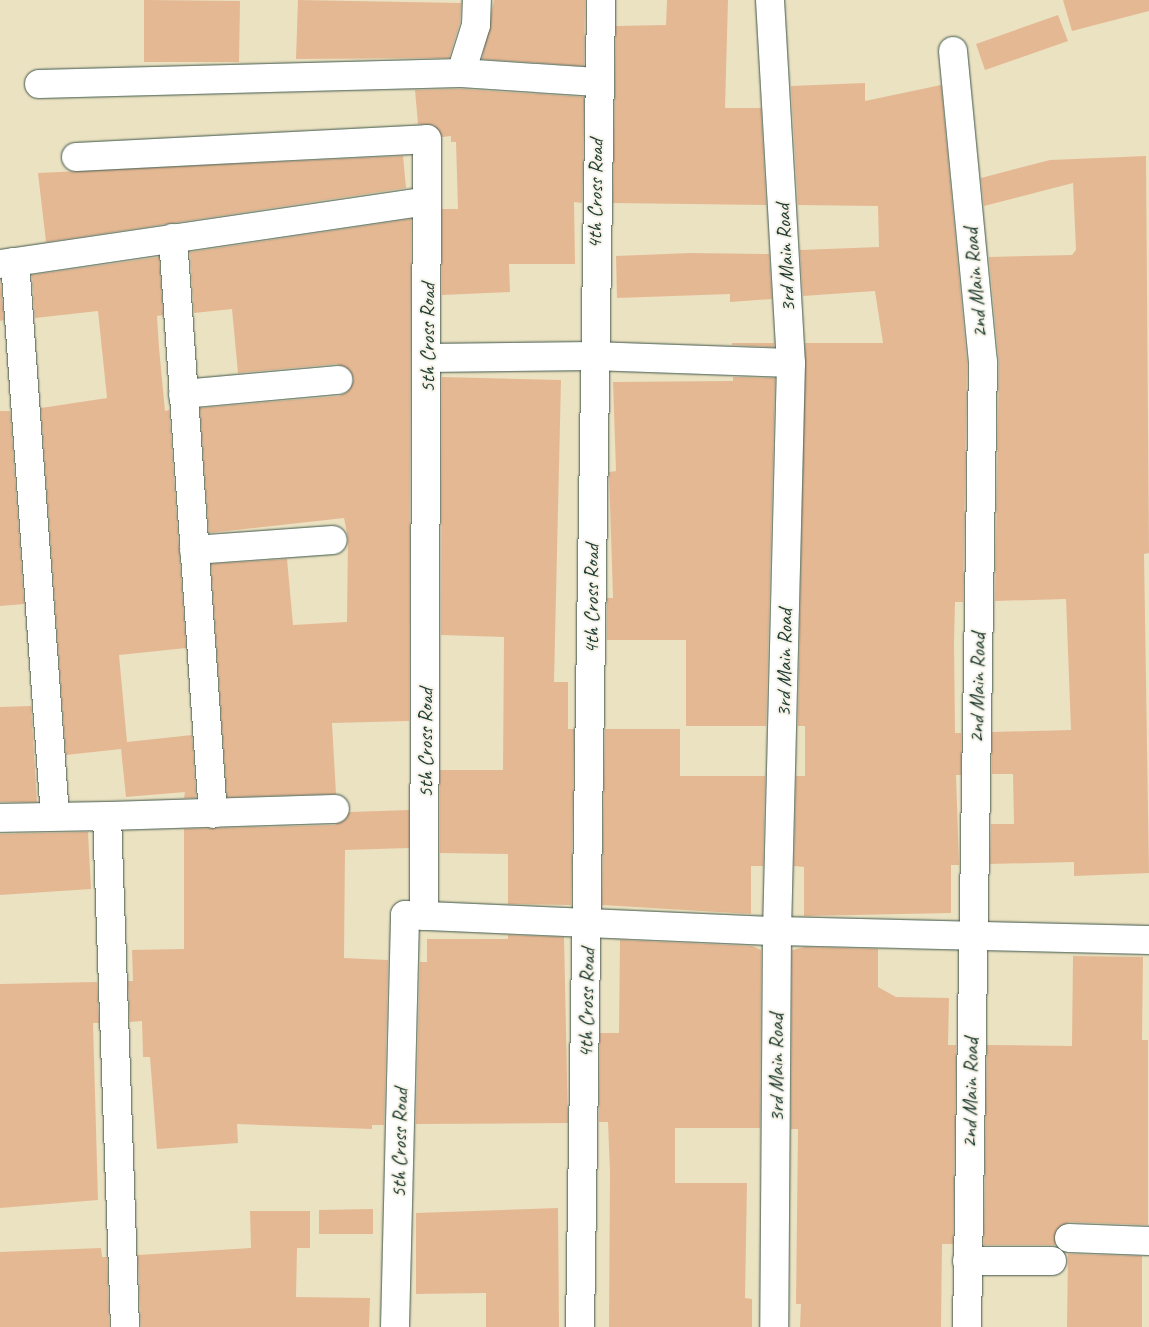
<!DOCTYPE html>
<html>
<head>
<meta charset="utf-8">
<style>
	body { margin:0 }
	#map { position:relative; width:1149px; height:1327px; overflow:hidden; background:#ebe2c2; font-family:Caveat,sans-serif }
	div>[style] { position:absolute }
	.building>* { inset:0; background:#e5b894 }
	.roads { filter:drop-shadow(0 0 1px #3e5649) drop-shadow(0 0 1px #3e5649) }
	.street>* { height:28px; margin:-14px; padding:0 14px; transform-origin:14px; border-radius:14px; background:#fff }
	span { translate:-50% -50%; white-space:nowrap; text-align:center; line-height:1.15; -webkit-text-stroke:4px #f7f3e8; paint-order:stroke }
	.street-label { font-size:21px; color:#1f3d34 }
</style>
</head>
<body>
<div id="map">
	<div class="building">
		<div style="clip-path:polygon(144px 0,240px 1px,239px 62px,144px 62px)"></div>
		<div style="clip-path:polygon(298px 0,461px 3px,460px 22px,449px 58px,296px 59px)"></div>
		<div style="clip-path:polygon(494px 0,585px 0,584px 66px,482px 59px)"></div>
		<div style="clip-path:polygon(667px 0,728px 0,725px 108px,761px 108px,766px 205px,613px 203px,616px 26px,666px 25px)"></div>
		<div style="clip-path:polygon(1063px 0,1149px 0,1149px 11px,1072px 31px)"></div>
		<div style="clip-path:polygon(1058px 15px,1068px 41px,985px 70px,976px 44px)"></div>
		<div style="clip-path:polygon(865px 83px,865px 101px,941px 85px,967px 363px,963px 602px,955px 602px,954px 642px,955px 733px,961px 733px,961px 775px,956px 775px,959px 865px,951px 865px,951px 913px,804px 916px,804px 867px,794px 866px,796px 776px,805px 776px,805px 726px,798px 726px,805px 343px,883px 343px,875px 291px,803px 296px,800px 250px,879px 247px,878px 206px,798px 205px,791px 86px)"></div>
		<div style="clip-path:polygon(461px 89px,584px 97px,582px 203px,574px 202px,575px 264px,509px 264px,510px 292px,442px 295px,442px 209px,458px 209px,456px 142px,451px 142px,451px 136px,442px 137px,434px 125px,418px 124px,415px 90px)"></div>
		<div style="clip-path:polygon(403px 156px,406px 188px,46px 242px,38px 173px)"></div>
		<div style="clip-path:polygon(1146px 156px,1149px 553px,1144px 554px,1149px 873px,1074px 876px,1074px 862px,990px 864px,991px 824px,1014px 824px,1013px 774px,992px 774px,992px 732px,1071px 730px,1066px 599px,995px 601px,999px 362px,989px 257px,1072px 255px,1076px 250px,1073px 183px,984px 206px,981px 178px,1050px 160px)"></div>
		<div style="clip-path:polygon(411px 219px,409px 721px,332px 723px,336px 794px,227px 797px,211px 564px,287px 559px,293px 625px,347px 622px,348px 538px,344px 518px,209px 533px,200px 408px,339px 396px,347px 392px,354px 379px,350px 371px,337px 364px,238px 373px,232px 309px,194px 313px,190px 252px)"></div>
		<div style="clip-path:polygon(690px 253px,769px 254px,772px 299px,730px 302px,730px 294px,617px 298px,616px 256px)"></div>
		<div style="clip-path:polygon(159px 257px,163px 315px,157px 316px,159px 348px,165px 411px,169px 410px,186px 648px,119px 655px,127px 742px,192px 735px,196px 798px,184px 798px,185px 792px,126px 797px,121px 749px,66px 755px,41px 408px,107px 398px,98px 311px,35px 318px,32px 275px)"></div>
		<div style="clip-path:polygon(0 279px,4px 320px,0 321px)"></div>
		<div style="clip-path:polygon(732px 343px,774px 343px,774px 347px,732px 345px)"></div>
		<div style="clip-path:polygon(442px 377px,561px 380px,554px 682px,568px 682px,568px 729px,574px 729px,571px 905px,508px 904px,508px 854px,440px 853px,440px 770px,503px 770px,504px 637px,441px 635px)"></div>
		<div style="clip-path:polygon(733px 377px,775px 378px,766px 726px,686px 726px,686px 640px,607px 640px,607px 598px,613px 598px,609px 472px,616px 471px,613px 382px,733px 381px)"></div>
		<div style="clip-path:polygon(0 411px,10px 411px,24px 604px,0 606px)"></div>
		<div style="clip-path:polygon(31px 706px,37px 802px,0 802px,0 707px)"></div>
		<div style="clip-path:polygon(605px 729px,680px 729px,680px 776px,765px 776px,763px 866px,751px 866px,751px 914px,602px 905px)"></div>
		<div style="clip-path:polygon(409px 810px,409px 848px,345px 850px,344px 958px,388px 960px,384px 1125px,372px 1125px,372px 1129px,237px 1124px,238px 1143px,157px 1149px,150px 1057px,143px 1057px,142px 1021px,130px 1022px,128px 981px,133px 981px,132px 950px,184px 949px,184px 829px,335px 825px,350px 812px)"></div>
		<div style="clip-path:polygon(88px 832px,91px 889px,0 895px,0 834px)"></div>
		<div style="clip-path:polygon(508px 935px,564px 937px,568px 1123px,416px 1124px,420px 962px,427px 962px,427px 939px,508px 939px)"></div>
		<div style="clip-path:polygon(620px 940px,752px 946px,761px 950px,760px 1128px,675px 1128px,675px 1183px,747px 1183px,745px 1298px,752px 1299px,752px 1327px,609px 1327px,610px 1172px,608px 1122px,599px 1122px,600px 1033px,619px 1033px)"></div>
		<div style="clip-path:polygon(805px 947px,878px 949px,878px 987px,896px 997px,949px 998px,948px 1045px,956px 1045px,953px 1244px,942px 1244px,941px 1327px,800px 1327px,801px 1304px,796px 1304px,798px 1129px,791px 1129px,792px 950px)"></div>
		<div style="clip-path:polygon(1073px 956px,1143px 957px,1142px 1040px,1148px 1040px,1148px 1225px,1069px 1222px,1056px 1230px,1055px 1245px,984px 1245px,987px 1045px,1072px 1046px)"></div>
		<div style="clip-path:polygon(97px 982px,99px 1023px,93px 1023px,98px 1200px,0 1208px,0 984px)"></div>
		<div style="clip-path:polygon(558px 1208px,559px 1327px,486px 1327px,486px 1293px,416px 1294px,416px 1213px)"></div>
		<div style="clip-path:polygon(373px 1209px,373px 1234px,319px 1234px,319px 1210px)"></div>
		<div style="clip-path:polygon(250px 1211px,310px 1211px,310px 1248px,297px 1248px,296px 1297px,370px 1298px,369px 1327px,141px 1327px,138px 1255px,251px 1248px)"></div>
		<div style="clip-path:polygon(101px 1248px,102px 1257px,107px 1257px,109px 1327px,0 1327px,0 1252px)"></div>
		<div style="clip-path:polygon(1068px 1254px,1142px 1256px,1142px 1327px,1067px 1327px)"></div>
	</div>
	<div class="roads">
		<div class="street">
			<div style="left:770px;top:0;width:364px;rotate:86.7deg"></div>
			<div style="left:791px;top:363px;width:568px;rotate:91.41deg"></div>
			<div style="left:777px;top:931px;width:396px;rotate:90.4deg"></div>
			<div style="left:953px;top:51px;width:312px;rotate:84.5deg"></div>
			<div style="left:983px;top:362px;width:965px;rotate:90.95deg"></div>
			<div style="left:461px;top:73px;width:50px;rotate:-72.6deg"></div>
			<div style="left:476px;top:25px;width:25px;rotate:-88deg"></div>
			<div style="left:39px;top:84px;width:422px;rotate:-1.5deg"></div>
			<div style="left:461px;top:73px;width:136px;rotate:3.8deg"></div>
			<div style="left:76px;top:157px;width:351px;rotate:-2.9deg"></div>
			<div style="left:427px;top:139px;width:777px;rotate:90.22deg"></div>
			<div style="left:173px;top:238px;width:577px;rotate:86.03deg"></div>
			<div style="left:15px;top:262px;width:416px;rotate:-8.4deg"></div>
			<div style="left:0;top:264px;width:15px;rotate:-8deg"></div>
			<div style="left:15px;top:262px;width:555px;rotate:85.87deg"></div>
			<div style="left:427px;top:358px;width:165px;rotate:-0.7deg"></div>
			<div style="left:592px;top:356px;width:199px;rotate:2deg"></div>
			<div style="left:183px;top:394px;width:156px;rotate:-5.2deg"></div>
			<div style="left:194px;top:550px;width:139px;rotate:-4.1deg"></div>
			<div style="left:0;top:818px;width:107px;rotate:-1.1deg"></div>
			<div style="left:1069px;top:1238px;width:80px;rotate:2.1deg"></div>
			<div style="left:967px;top:1261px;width:85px"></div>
			<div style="left:125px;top:1327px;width:511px;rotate:-92.02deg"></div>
			<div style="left:107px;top:816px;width:228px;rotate:-1.8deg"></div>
			<div style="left:395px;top:1327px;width:412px;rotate:-88.6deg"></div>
			<div style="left:405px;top:915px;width:372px;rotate:2.5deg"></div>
			<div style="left:777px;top:931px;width:372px;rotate:1.4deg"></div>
			<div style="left:580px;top:1327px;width:1327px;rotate:-89.09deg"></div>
		</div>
	</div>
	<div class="street-label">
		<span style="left:595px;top:194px;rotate:-89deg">4th Cross Road</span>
		<span style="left:785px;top:258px;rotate:-93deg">3rd Main Road</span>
		<span style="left:975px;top:283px;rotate:-95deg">2nd Main Road</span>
		<span style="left:427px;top:338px;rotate:-90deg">5th Cross Road</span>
		<span style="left:591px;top:599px;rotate:-90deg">4th Cross Road</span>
		<span style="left:784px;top:663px;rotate:-89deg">3rd Main Road</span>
		<span style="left:977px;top:688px;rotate:-89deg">2nd Main Road</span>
		<span style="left:425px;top:743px;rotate:-90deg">5th Cross Road</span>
		<span style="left:586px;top:1003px;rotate:-89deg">4th Cross Road</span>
		<span style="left:776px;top:1068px;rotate:-90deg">3rd Main Road</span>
		<span style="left:970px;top:1093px;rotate:-89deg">2nd Main Road</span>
		<span style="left:399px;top:1143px;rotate:-89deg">5th Cross Road</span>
	</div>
</div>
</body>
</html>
